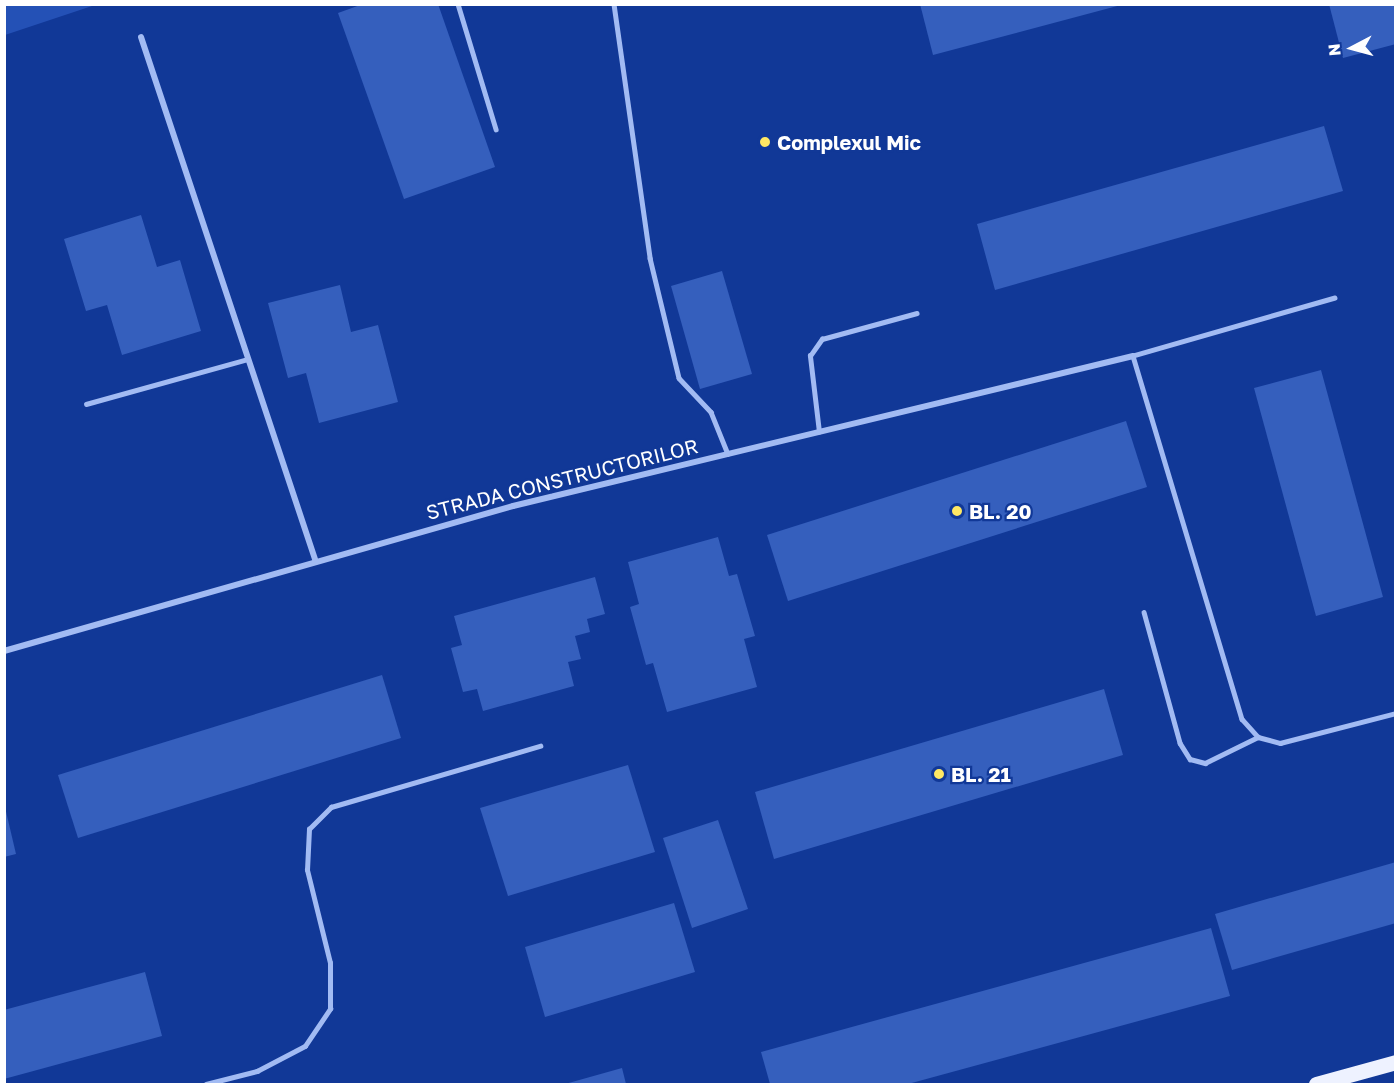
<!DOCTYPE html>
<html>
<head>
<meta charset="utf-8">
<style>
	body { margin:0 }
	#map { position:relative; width:1400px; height:1089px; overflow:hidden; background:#113897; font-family:"Golos Text",sans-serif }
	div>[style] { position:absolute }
	.green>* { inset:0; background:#2451b6 }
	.building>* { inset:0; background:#355fbd }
	.lane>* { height:4.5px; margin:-2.25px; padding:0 2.25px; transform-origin:2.25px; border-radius:2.25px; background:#a2bbf3 }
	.street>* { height:6px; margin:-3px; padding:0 3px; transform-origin:3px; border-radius:3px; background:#a2bbf3 }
	.primary>* { height:15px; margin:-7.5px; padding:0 7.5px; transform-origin:7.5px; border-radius:7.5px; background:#eef2ff }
	.dots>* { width:16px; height:16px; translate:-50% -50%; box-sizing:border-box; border:3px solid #113897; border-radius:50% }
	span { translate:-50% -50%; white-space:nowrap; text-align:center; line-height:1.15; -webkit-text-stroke:4.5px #113897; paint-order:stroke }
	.poi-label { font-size:20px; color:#fff; font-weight:700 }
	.left { translate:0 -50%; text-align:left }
	.street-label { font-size:20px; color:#fff }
	.frame { position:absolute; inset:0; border:6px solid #fff; pointer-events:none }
	.north { position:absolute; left:1322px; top:18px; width:60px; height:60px; -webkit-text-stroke:4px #113897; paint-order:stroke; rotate:264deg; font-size:16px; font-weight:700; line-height:24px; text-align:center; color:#fff }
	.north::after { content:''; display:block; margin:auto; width:21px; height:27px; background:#fff; clip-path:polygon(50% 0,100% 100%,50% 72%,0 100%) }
</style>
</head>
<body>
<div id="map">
	<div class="green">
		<div style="clip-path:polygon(5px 4px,95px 4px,95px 5px,5px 35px)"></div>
	</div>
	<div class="building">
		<div style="clip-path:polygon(363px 4px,438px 4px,495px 167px,404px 199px,338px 13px)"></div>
		<div style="clip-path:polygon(920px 4px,1121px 4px,1121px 5px,933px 55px)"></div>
		<div style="clip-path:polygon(1329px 4px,1394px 4px,1396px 44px,1343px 58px)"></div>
		<div style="clip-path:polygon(1324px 126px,1343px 191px,995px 290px,977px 224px)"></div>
		<div style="clip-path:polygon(141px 215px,157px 267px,180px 260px,201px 331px,122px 355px,107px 305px,86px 311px,64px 239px)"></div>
		<div style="clip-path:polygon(722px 271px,752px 374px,700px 389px,671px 286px)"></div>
		<div style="clip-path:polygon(340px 285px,351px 332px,378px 325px,398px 402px,319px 423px,306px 373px,288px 378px,268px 303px)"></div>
		<div style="clip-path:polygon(1321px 370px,1383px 597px,1316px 616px,1254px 388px)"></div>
		<div style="clip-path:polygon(1126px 421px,1147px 487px,788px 601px,767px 535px)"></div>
		<div style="clip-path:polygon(718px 537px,729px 576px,737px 574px,755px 636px,744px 639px,757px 687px,667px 712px,653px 663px,646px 665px,630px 607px,639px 604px,628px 562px)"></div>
		<div style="clip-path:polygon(595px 577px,605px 614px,587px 619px,590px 632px,575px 636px,581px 659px,568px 662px,574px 686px,483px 711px,477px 689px,463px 692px,451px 648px,462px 645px,454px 616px)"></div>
		<div style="clip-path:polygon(382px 675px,401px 738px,78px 838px,58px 775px)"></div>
		<div style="clip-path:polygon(1104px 689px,1123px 755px,774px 859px,755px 792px)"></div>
		<div style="clip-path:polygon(628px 765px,655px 852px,508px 896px,480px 808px)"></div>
		<div style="clip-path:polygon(4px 803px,16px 854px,4px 857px)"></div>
		<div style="clip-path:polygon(718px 820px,748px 909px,692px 928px,663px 838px)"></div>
		<div style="clip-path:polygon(1396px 862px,1396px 923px,1232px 970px,1215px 914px)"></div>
		<div style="clip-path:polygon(674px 903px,695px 972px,545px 1017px,525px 947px)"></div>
		<div style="clip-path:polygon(1211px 928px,1230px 996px,908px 1084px,770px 1084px,761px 1052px)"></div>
		<div style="clip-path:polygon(145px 972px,162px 1036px,4px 1079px,4px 1010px)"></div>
		<div style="clip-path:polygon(622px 1068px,626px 1084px,565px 1084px)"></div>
	</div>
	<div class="lane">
		<div style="left:458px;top:4px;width:131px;rotate:73.1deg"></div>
		<div style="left:614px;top:4px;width:257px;rotate:81.9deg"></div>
		<div style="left:650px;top:258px;width:123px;rotate:76.4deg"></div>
		<div style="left:679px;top:378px;width:47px;rotate:46.7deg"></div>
		<div style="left:711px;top:412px;width:45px;rotate:68deg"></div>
		<div style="left:1335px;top:298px;width:210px;rotate:164deg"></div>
		<div style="left:1133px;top:356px;width:379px;rotate:73.3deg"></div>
		<div style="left:1242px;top:719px;width:24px;rotate:48deg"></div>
		<div style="left:1258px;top:737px;width:23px;rotate:15deg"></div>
		<div style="left:1280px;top:743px;width:120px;rotate:-14.5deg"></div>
		<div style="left:86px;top:404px;width:168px;rotate:-15.5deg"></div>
		<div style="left:819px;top:432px;width:77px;rotate:-96.8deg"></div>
		<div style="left:810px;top:356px;width:21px;rotate:-55deg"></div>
		<div style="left:822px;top:339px;width:98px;rotate:-15.3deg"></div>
		<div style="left:1144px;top:612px;width:136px;rotate:74.6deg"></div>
		<div style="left:1180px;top:743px;width:19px;rotate:58deg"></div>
		<div style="left:1190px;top:759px;width:16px;rotate:15deg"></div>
		<div style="left:1205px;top:763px;width:59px;rotate:-26.1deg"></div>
		<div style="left:206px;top:1084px;width:53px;rotate:-14.3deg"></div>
		<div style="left:257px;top:1071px;width:54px;rotate:-27.5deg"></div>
		<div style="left:305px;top:1046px;width:45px;rotate:-56deg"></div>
		<div style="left:330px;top:1009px;width:46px;rotate:-90deg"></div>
		<div style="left:330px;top:963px;width:96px;rotate:-103.9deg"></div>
		<div style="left:307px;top:870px;width:41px;rotate:-87.2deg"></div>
		<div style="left:309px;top:829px;width:31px;rotate:-45deg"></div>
		<div style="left:331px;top:807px;width:218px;rotate:-16.3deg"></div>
	</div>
	<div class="street">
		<div style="left:141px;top:37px;width:553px;rotate:71.57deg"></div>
		<div style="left:4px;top:651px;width:529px;rotate:-15.9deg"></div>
		<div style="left:513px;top:506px;width:638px;rotate:-13.6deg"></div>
	</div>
	<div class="primary">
		<div style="left:1316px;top:1084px;width:83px;rotate:-15.4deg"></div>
	</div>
	<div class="dots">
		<div style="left:765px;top:142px;background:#ffe864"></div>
		<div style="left:957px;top:511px;background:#ffe864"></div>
		<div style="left:939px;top:774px;background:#ffe864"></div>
	</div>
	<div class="poi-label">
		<span class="left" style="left:777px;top:142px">Complexul Mic</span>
		<span class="left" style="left:969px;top:511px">BL. 20</span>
		<span class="left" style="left:951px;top:774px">BL. 21</span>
	</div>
	<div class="street-label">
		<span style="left:562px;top:479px;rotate:-14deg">STRADA CONSTRUCTORILOR</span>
	</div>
	<div class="frame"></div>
	<div class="north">N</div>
</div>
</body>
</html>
